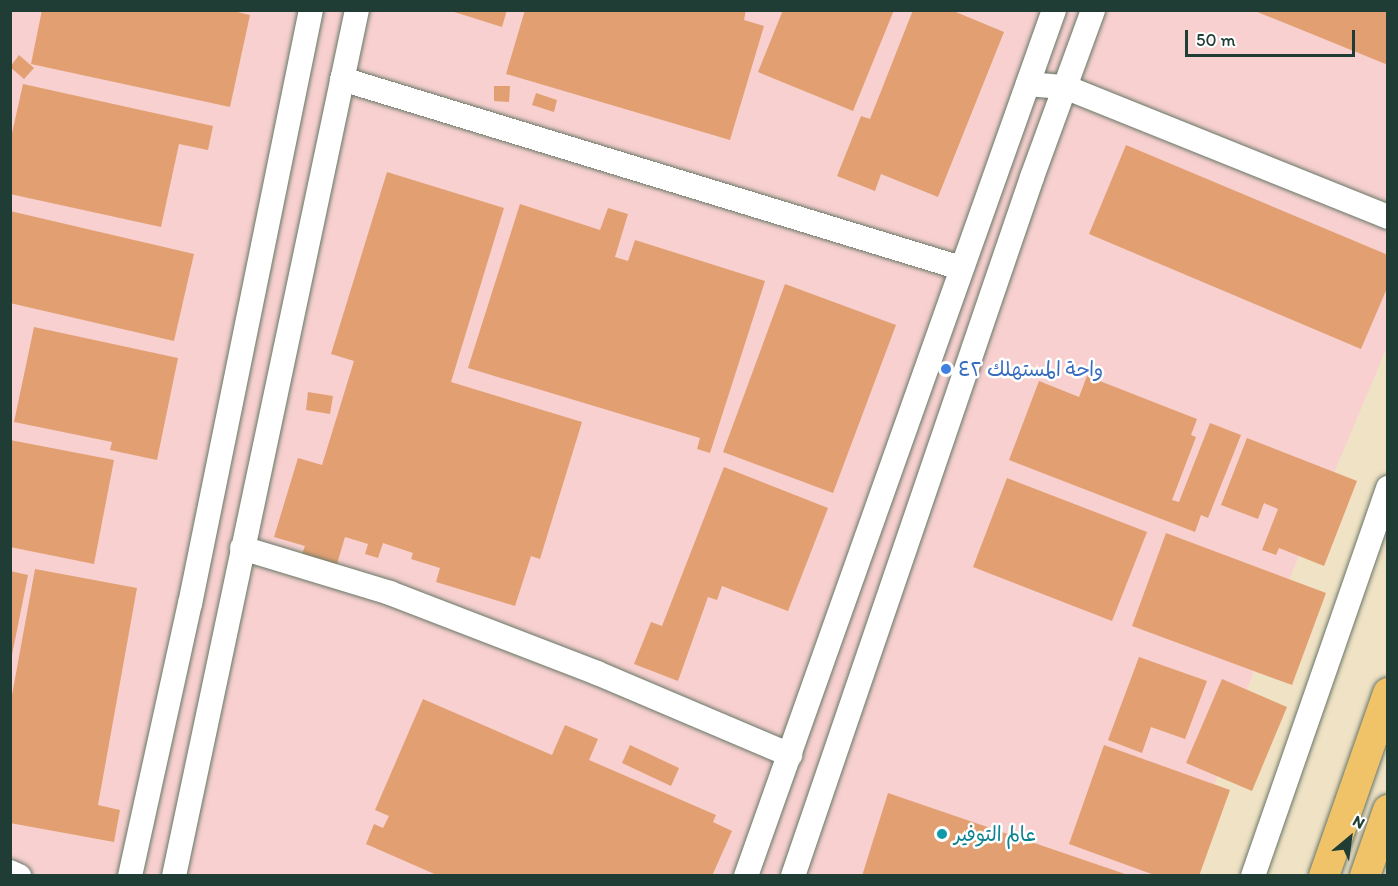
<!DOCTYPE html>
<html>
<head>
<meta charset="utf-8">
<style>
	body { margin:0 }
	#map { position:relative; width:1398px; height:886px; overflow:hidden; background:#f0e2c5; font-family:Itim,"Playpen Sans Arabic",sans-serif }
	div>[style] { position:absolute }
	.built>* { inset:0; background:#f7d0cf }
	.building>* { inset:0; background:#e2a072 }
	.roads { filter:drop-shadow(0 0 2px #687767) drop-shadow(0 0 2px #687767) }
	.minor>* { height:24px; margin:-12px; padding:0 12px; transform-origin:12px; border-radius:12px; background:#fff }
	.major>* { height:30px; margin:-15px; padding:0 15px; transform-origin:15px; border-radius:15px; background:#f1c369 }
	.dots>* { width:16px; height:16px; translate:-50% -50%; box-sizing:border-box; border:3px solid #fff; border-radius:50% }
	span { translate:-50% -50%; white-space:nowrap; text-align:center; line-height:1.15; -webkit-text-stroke:5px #fff; paint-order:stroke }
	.shop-label { font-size:20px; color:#366cbe }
	.left { translate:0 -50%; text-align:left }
	.culture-label { font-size:20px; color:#0d838f }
	.frame { position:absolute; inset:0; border:12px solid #1f3d34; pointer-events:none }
	.north { position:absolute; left:1320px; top:808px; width:60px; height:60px; -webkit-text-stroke:4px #fff; paint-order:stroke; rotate:29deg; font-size:16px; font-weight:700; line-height:24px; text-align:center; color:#1f3d34 }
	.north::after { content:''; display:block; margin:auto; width:21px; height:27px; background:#1f3d34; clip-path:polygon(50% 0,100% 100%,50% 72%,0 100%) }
	.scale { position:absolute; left:1185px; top:30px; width:170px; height:27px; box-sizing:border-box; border:3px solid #1f3d34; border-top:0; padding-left:8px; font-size:18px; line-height:21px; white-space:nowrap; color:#1f3d34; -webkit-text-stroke:4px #fff; paint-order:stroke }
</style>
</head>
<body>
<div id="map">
	<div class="built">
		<div style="clip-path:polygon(10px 11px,1387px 11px,1387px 347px,1269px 627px,1183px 875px,11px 875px)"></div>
	</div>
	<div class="building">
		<div style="clip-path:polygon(42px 10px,229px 10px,250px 15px,230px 107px,31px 64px)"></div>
		<div style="clip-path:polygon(448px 10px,507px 10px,502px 27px)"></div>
		<div style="clip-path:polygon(525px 10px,746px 10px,744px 20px,764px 26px,730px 140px,506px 74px)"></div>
		<div style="clip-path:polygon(783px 10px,894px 10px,853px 111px,758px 72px)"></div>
		<div style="clip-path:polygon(913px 10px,951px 10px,1004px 32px,938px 197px,881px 174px,875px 191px,837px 176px,861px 116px,870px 119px)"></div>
		<div style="clip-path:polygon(1255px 10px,1388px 10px,1388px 65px,1255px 11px)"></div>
		<div style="clip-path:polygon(19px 55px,34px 68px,24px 79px,10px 67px)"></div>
		<div style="clip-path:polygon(23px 84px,213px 126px,208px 150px,179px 144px,161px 227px,10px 194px,10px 142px)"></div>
		<div style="clip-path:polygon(494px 86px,510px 86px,509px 102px,494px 101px)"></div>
		<div style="clip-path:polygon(536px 93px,557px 100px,554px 112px,532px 105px)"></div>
		<div style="clip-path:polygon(1126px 145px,1388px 255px,1388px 286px,1361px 349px,1089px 234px)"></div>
		<div style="clip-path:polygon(387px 172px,504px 208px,451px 382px,582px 422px,540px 559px,531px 556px,515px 606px,436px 582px,440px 568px,411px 559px,413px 553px,383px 543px,378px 558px,365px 554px,368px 544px,345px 537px,337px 564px,302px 554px,305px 546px,274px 537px,298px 458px,322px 465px,354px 361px,331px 354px)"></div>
		<div style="clip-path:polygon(520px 204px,600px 230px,608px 208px,628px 214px,615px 257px,628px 261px,635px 240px,765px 281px,710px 453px,697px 449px,700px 438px,468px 368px)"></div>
		<div style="clip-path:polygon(10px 211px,194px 254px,174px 341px,10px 303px)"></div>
		<div style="clip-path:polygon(785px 284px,896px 325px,833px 493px,723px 452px)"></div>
		<div style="clip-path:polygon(34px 327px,178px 358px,157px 460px,110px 450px,112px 442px,14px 422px)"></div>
		<div style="clip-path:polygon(1087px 376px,1197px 419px,1191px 435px,1196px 437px,1172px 500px,1179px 502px,1210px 423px,1241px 435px,1208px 518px,1201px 515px,1195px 532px,1009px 460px,1039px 381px,1079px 397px)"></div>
		<div style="clip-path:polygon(308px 392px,333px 396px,330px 414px,306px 410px)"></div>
		<div style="clip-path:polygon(1247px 438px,1357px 481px,1324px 566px,1279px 548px,1276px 555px,1262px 550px,1278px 509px,1264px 503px,1258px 519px,1221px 505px)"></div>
		<div style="clip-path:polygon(10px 440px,114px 460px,94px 564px,10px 547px)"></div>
		<div style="clip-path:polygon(724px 467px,828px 508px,788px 611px,722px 586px,717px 600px,708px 597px,678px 681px,634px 664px,651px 622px,662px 626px)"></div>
		<div style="clip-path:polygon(1007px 478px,1147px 532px,1112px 621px,973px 567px)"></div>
		<div style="clip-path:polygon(1166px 533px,1326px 593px,1292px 685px,1132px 626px)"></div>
		<div style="clip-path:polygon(35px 569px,137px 588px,98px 805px,120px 810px,114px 842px,10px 823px,10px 706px)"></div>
		<div style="clip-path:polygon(10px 571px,28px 575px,12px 655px,10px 655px)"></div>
		<div style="clip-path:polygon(1139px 657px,1207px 681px,1185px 739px,1151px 727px,1142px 753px,1108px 740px)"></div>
		<div style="clip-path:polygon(1222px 679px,1287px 707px,1252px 791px,1186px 763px)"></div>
		<div style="clip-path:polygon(423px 699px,552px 755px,565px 725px,598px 739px,589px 760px,716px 815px,713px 822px,732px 831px,712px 876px,439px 876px,366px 844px,374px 824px,383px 828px,389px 816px,375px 810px)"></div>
		<div style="clip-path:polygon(630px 745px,679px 768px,671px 786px,622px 763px)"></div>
		<div style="clip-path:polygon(1104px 745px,1230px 790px,1199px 876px,1157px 876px,1069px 844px)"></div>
		<div style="clip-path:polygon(888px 793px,1128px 875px,1128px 876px,862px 876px)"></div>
	</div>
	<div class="roads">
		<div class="minor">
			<div style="left:342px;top:79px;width:647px;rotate:16.98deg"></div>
			<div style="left:1028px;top:84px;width:37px;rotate:5deg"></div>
			<div style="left:1065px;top:87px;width:348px;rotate:21.9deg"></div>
			<div style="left:242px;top:548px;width:155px;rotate:16.9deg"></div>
			<div style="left:390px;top:593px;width:222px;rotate:21.1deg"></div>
			<div style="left:597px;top:673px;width:210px;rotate:23deg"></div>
			<div style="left:10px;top:872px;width:10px;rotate:24deg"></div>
			<div style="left:130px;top:876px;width:279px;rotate:-77.6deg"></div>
			<div style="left:190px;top:604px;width:606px;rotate:-78.49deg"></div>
			<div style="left:174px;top:876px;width:885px;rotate:-78.07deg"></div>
			<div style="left:746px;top:876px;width:919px;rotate:-70.42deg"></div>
			<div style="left:793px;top:876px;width:739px;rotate:-71.12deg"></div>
			<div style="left:1032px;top:177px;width:178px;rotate:-69.9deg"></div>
			<div style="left:1253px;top:876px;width:411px;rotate:-70.8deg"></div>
		</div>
		<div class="major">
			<div style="left:1324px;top:876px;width:194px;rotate:-70.7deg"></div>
			<div style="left:1365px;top:876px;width:70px;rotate:-70.8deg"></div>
		</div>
	</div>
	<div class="dots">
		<div style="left:946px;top:369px;background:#3f7fe0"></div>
		<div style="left:942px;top:834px;background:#0f9aa8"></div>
	</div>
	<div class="shop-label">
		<span class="left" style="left:958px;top:369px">واحة المستهلك ٤٢</span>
	</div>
	<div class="culture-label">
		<span class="left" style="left:954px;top:834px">عالم التوفير</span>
	</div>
	<div class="frame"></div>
	<div class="north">N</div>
	<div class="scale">50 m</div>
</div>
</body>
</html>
